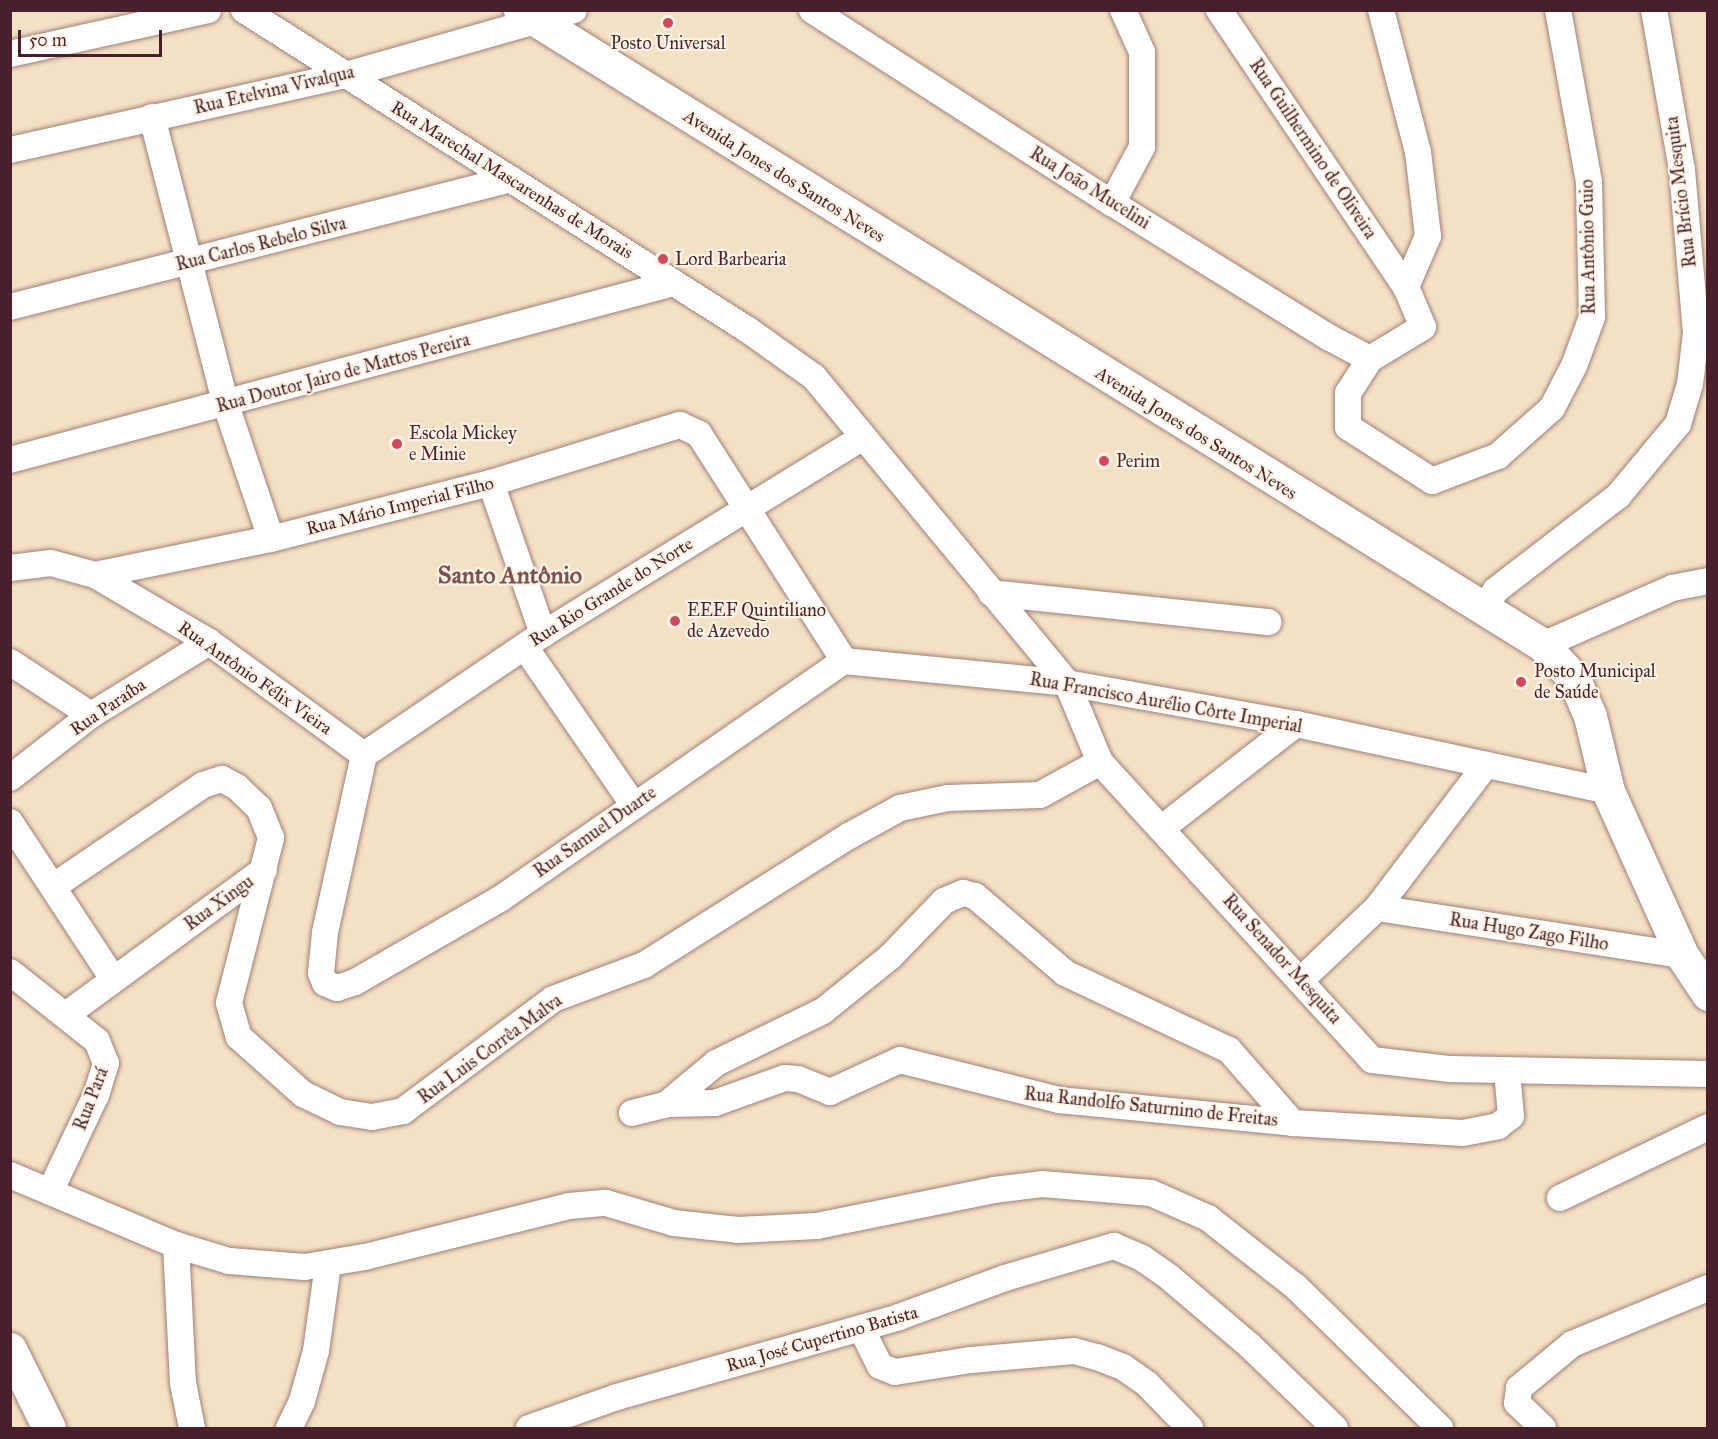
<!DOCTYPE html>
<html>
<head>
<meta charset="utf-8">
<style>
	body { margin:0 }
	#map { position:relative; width:1718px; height:1439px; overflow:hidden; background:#f4e0c3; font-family:"IM FELL Great Primer",serif }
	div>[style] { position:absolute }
	.roads { filter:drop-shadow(0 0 2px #9f8077) drop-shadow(0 0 2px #9f8077) }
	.minor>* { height:26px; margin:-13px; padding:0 13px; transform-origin:13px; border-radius:13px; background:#fff }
	.major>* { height:33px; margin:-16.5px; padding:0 16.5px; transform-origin:16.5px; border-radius:16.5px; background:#fff }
	.highway>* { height:33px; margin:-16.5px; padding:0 16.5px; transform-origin:16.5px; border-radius:16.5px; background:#fff }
	.dots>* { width:16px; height:16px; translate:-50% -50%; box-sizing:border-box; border:3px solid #fcf5e5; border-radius:50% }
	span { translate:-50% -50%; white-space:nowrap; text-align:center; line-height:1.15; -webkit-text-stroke:4.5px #fcf5e5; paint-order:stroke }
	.poi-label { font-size:18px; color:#4a1f2b }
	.left { translate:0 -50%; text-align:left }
	.street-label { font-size:18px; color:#4a1f2b }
	.district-label { font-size:24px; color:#7d5151; font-weight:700 }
	.frame { position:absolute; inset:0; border:12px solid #4a1f2b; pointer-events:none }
	.scale { position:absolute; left:18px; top:30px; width:144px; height:27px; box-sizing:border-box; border:3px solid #4a1f2b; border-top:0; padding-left:8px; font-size:18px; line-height:21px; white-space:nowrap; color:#4a1f2b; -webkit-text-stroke:4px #fcf5e5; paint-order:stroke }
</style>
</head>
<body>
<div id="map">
	<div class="roads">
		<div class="minor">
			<div style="left:244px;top:10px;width:597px;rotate:32.41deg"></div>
			<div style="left:748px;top:330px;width:81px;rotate:35.5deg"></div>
			<div style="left:814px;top:377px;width:397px;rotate:50.4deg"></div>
			<div style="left:1067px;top:683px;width:86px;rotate:67.3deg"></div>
			<div style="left:1100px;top:762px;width:403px;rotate:47.6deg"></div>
			<div style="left:1372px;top:1060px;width:79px;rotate:6.6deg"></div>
			<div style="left:1450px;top:1069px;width:258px;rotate:1.1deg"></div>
			<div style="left:812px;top:10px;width:357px;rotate:32.8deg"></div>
			<div style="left:1112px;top:203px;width:256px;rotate:31.8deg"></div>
			<div style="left:1330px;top:338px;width:45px;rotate:27.7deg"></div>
			<div style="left:1219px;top:10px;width:334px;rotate:56deg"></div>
			<div style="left:1381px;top:10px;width:147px;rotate:75.4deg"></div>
			<div style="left:1418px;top:152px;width:85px;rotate:83.2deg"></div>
			<div style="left:1428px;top:236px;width:56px;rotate:113.3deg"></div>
			<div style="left:1406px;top:287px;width:43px;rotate:67deg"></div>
			<div style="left:1423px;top:327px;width:62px;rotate:148.9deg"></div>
			<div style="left:1370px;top:359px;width:40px;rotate:122.9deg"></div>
			<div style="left:1348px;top:393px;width:34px;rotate:90deg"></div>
			<div style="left:1348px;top:427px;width:100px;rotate:32.7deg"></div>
			<div style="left:1432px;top:481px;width:71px;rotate:-20.7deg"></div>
			<div style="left:1498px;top:456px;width:72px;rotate:-41.6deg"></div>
			<div style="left:1552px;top:408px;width:47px;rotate:-62.4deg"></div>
			<div style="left:1574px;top:366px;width:52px;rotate:-69.8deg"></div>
			<div style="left:1592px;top:317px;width:135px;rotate:-91.3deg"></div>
			<div style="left:1589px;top:182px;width:175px;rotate:-100.2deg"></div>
			<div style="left:10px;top:54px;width:203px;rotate:-12.5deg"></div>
			<div style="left:152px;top:117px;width:297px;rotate:75.6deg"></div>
			<div style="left:226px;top:405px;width:141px;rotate:71.4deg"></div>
			<div style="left:10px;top:150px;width:344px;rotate:-12.6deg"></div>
			<div style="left:346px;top:75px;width:237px;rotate:-15.9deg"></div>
			<div style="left:1112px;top:203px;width:64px;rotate:-61.8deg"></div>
			<div style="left:1142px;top:147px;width:95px;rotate:-90deg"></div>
			<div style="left:1142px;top:52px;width:46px;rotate:-114.3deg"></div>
			<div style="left:10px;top:307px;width:517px;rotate:-14.33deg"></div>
			<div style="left:10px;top:460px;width:687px;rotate:-14.93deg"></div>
			<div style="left:491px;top:483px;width:160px;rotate:71deg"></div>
			<div style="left:10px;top:568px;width:41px;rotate:-7deg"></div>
			<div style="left:51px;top:563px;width:46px;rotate:15.3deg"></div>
			<div style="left:95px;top:575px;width:132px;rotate:30.4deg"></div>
			<div style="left:209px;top:642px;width:192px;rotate:36.1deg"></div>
			<div style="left:95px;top:575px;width:180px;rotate:-11.6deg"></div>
			<div style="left:271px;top:539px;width:227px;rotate:-14.3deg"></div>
			<div style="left:491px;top:483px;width:198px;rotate:-17.1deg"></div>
			<div style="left:680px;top:425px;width:21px;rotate:25deg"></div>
			<div style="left:699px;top:434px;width:269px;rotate:57.4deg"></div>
			<div style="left:991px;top:593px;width:279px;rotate:6deg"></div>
			<div style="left:1482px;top:611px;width:25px;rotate:-56deg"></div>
			<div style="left:1496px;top:590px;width:154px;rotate:-37.6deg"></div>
			<div style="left:1618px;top:496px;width:94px;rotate:-50.2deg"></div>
			<div style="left:1678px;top:424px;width:42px;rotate:-73.3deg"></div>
			<div style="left:1690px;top:384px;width:51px;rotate:-83.3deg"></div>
			<div style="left:1696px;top:333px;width:164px;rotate:-94.9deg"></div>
			<div style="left:1682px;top:170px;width:162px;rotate:-99.9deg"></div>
			<div style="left:1543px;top:645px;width:141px;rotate:-23.8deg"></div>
			<div style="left:1672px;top:588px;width:37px;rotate:-11deg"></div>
			<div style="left:525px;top:647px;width:191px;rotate:55.5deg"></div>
			<div style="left:844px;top:661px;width:224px;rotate:5.6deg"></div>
			<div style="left:1067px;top:683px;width:233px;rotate:10.2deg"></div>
			<div style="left:1296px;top:724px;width:319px;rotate:12.1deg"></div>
			<div style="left:10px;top:662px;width:97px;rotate:33.2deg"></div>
			<div style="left:364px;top:755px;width:182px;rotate:102.4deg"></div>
			<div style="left:325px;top:933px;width:40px;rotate:95.7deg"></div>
			<div style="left:321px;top:973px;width:11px;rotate:68deg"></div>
			<div style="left:325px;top:983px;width:13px;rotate:23deg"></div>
			<div style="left:337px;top:988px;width:19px;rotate:-18deg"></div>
			<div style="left:355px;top:982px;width:167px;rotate:-29.8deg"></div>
			<div style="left:500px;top:899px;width:418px;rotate:-34.7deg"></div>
			<div style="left:364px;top:755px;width:216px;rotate:-34.1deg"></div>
			<div style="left:543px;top:634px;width:376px;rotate:-31.6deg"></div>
			<div style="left:10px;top:778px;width:103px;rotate:-37.9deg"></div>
			<div style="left:91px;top:715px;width:139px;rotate:-31.7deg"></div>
			<div style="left:10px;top:822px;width:188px;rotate:56.7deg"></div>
			<div style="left:1162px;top:828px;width:170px;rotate:-37.8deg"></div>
			<div style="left:54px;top:886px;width:180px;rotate:-34.1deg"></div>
			<div style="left:203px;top:785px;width:20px;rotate:-18deg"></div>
			<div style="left:222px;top:779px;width:17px;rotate:28deg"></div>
			<div style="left:237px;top:787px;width:30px;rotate:44deg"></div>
			<div style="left:259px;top:808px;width:32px;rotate:68deg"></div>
			<div style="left:271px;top:838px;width:170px;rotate:104.3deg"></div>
			<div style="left:229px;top:1003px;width:35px;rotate:74deg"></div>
			<div style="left:239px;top:1037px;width:86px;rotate:41.7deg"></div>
			<div style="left:303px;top:1094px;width:41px;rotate:25.9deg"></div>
			<div style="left:340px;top:1112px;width:32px;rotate:9deg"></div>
			<div style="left:372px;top:1117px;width:32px;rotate:-11deg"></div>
			<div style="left:403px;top:1111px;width:187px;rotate:-36.7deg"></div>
			<div style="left:553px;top:999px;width:97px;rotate:-20.5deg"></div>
			<div style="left:644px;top:965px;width:242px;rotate:-32.2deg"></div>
			<div style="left:849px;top:836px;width:58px;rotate:-28.8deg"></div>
			<div style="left:900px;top:808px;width:49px;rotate:-11.8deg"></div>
			<div style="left:948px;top:798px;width:92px;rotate:-1.9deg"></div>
			<div style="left:1040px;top:795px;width:68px;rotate:-28.8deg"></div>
			<div style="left:1377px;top:908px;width:309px;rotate:8.8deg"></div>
			<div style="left:10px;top:972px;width:111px;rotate:38.4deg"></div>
			<div style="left:97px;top:1041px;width:24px;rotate:68deg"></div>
			<div style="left:106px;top:1063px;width:34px;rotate:107deg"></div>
			<div style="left:96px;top:1095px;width:107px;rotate:115.4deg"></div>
			<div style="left:1302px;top:979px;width:103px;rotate:-43.4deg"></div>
			<div style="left:1377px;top:908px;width:180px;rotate:-52.7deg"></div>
			<div style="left:67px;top:1014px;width:244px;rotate:-36.2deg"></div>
			<div style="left:667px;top:1104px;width:64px;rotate:-39.9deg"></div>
			<div style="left:716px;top:1063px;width:119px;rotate:-25.9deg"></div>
			<div style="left:823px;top:1011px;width:86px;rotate:-38.9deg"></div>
			<div style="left:890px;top:957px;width:78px;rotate:-46deg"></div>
			<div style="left:944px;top:901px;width:21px;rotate:-23deg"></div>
			<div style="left:963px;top:893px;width:12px;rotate:14deg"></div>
			<div style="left:975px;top:896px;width:118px;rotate:40.5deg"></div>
			<div style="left:1065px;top:973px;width:181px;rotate:25.2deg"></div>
			<div style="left:1229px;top:1050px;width:97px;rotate:48.8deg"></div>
			<div style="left:632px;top:1113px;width:36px;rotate:-14deg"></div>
			<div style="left:667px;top:1104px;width:48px;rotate:-1.2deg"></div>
			<div style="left:715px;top:1103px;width:74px;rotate:-19.7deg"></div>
			<div style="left:785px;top:1078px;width:13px;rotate:4deg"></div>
			<div style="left:798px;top:1079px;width:35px;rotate:22deg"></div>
			<div style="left:830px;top:1092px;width:77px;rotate:-24.6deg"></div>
			<div style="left:900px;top:1060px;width:164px;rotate:14.1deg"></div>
			<div style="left:1059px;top:1100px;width:235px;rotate:5.6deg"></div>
			<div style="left:1293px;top:1123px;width:170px;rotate:3.4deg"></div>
			<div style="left:1463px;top:1133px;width:36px;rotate:-11deg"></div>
			<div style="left:1498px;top:1126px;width:16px;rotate:-38deg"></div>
			<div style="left:1511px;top:1116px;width:45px;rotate:-95.1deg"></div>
			<div style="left:10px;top:1175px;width:180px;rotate:22.9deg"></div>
			<div style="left:176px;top:1245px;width:55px;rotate:16.8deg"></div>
			<div style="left:229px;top:1261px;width:76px;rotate:4.5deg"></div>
			<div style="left:305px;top:1267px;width:61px;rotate:-9.5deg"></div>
			<div style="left:365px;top:1257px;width:210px;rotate:-14deg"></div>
			<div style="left:569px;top:1206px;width:37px;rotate:-5deg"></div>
			<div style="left:606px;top:1203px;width:71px;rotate:16.4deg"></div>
			<div style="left:674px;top:1223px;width:64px;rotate:6.2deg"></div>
			<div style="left:738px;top:1230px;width:79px;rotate:-2.9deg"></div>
			<div style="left:817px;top:1226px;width:181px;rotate:-11.5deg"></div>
			<div style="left:994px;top:1190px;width:48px;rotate:-7.1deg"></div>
			<div style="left:1042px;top:1184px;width:109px;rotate:4.7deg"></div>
			<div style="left:1151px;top:1193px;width:62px;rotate:23.7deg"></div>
			<div style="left:1208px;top:1218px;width:112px;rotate:38.1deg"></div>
			<div style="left:1296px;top:1287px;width:202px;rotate:44.4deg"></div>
			<div style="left:1560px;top:1198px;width:164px;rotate:-25.6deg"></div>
			<div style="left:176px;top:1245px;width:138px;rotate:87.1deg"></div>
			<div style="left:183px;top:1383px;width:46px;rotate:78.7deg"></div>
			<div style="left:861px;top:1328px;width:42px;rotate:63.4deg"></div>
			<div style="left:880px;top:1366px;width:16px;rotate:22deg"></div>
			<div style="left:895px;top:1372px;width:77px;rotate:-9deg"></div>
			<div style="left:971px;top:1360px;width:103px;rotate:-5deg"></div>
			<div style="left:1074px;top:1351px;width:24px;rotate:15deg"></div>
			<div style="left:1097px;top:1357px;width:28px;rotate:21deg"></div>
			<div style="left:1123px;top:1367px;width:29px;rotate:35deg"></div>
			<div style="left:1147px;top:1384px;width:62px;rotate:45.7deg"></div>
			<div style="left:289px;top:1428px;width:30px;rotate:-64deg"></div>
			<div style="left:302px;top:1401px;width:52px;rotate:-74.4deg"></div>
			<div style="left:316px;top:1351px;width:87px;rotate:-82.1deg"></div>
			<div style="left:529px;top:1428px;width:93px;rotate:-19.4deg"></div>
			<div style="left:617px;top:1397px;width:293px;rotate:-15.8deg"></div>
			<div style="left:899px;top:1317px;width:113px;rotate:-20.2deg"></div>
			<div style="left:1005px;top:1278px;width:114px;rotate:-16.4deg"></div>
			<div style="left:1114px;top:1246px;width:30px;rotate:23deg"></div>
			<div style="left:1142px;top:1258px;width:33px;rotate:35deg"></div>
			<div style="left:1169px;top:1277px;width:106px;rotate:40.4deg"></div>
			<div style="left:1250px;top:1346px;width:118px;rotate:44deg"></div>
			<div style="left:1543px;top:1428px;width:36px;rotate:-136deg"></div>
			<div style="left:1517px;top:1403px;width:15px;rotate:-82deg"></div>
			<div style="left:1519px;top:1388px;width:69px;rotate:-39.7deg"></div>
			<div style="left:1572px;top:1344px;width:147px;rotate:-22.4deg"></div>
		</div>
		<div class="major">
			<div style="left:520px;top:10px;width:1204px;rotate:31.83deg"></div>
			<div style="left:1543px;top:645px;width:46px;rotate:47.6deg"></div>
			<div style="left:1574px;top:679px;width:40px;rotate:66.6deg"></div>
			<div style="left:1590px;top:716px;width:77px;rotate:76.5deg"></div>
			<div style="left:1608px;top:791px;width:180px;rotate:65.7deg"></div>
			<div style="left:1682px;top:955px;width:47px;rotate:56.3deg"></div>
		</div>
		<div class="highway">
			<div style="left:10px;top:1349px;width:88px;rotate:63.7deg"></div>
		</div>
	</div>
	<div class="dots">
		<div style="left:668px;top:23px;background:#d1495b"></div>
		<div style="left:663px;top:259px;background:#d1495b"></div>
		<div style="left:397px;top:444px;background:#d1495b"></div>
		<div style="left:1104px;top:461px;background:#d1495b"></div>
		<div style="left:675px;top:621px;background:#d1495b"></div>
		<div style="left:1521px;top:682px;background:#d1495b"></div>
	</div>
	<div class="poi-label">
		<span style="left:668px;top:43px">Posto Universal</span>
		<span class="left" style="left:675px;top:259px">Lord Barbearia</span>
		<span class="left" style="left:409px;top:444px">Escola Mickey<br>e Minie</span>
		<span class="left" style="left:1116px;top:461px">Perim</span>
		<span class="left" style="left:687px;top:621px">EEEF Quintiliano<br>de Azevedo</span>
		<span class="left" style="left:1534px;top:682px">Posto Municipal<br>de Saúde</span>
	</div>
	<div class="street-label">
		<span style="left:274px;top:90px;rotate:-13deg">Rua Etelvina Vivalqua</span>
		<span style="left:1313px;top:149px;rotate:56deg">Rua Guilhermino de Oliveira</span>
		<span style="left:784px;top:176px;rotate:32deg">Avenida Jones dos Santos Neves</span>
		<span style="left:512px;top:180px;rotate:32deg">Rua Marechal Mascarenhas de Morais</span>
		<span style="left:1090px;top:188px;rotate:32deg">Rua João Mucelini</span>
		<span style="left:1681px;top:192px;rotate:-97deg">Rua Brício Mesquita</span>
		<span style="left:261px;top:244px;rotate:-14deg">Rua Carlos Rebelo Silva</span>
		<span style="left:1588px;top:247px;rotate:-91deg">Rua Antônio Guio</span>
		<span style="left:343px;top:373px;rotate:-15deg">Rua Doutor Jairo de Mattos Pereira</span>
		<span style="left:1196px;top:433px;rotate:32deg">Avenida Jones dos Santos Neves</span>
		<span style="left:400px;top:506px;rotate:-14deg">Rua Mário Imperial Filho</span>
		<span style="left:611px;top:592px;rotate:-32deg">Rua Rio Grande do Norte</span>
		<span style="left:255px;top:678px;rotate:35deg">Rua Antônio Félix Vieira</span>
		<span style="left:1166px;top:703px;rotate:10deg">Rua Francisco Aurélio Côrte Imperial</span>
		<span style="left:108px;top:707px;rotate:-34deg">Rua Paraíba</span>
		<span style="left:595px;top:832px;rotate:-35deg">Rua Samuel Duarte</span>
		<span style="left:219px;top:903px;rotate:-36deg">Rua Xingu</span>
		<span style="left:1529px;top:932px;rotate:9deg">Rua Hugo Zago Filho</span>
		<span style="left:1282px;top:959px;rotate:48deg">Rua Senador Mesquita</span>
		<span style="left:490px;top:1049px;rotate:-36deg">Rua Luis Corrêa Malva</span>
		<span style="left:91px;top:1099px;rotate:-69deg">Rua Pará</span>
		<span style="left:1151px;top:1107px;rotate:6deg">Rua Randolfo Saturnino de Freitas</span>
		<span style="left:822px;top:1339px;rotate:-16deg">Rua José Cupertino Batista</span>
	</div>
	<div class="district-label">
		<span style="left:510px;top:576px">Santo Antônio</span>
	</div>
	<div class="frame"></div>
	<div class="scale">50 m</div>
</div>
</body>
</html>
